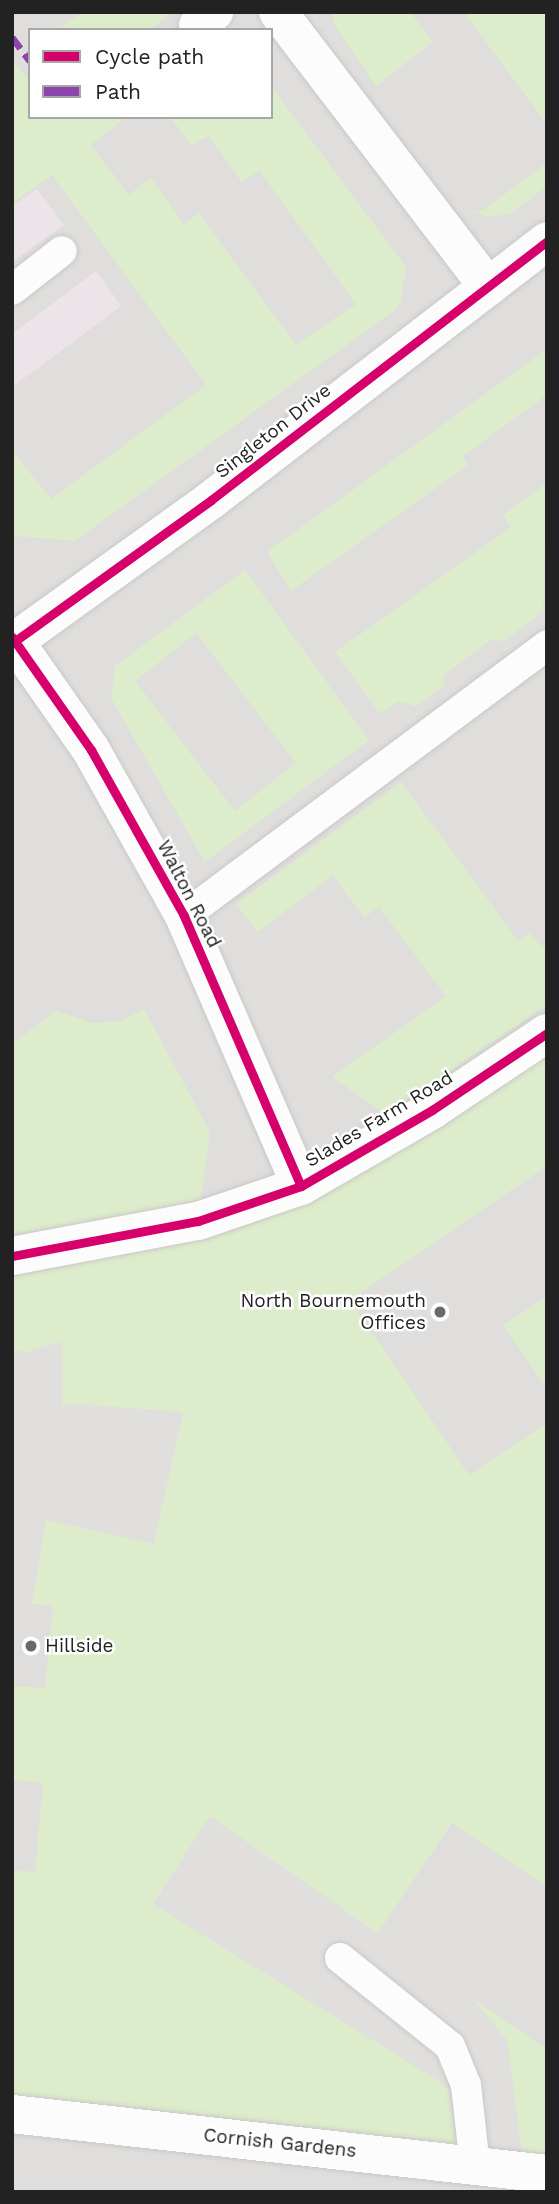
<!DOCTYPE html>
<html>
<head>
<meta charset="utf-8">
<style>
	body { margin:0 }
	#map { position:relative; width:559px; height:2204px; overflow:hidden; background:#f0eeeb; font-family:"Work Sans",sans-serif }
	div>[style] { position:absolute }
	.residential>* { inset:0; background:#dfdedc }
	.industrial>* { inset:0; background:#ede4e9 }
	.grass>* { inset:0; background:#ddeccb }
	.parking>* { inset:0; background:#e0dfde }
	.roads { filter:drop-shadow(0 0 2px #c9c8c7) drop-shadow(0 0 2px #c9c8c7) }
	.lane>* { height:30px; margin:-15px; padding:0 15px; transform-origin:15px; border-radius:15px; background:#fdfcfc }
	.street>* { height:38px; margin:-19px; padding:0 19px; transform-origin:19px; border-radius:19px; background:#fdfcfc }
	.quiet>* { height:7px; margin-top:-3.5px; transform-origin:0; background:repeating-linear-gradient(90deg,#8e44ad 0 14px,transparent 0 21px) }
	.cycleway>* { height:9px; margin:-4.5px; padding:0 4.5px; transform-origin:4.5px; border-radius:4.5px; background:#d6006c }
	.dots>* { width:19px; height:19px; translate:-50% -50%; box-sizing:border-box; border:4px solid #fff; border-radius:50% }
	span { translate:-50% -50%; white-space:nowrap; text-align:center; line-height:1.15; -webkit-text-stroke:5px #fff; paint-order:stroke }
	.street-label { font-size:19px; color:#222 }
	.poi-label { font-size:19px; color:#222 }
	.right { translate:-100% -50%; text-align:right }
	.left { translate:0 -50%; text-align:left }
	.frame { position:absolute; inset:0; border:14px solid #222; pointer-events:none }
	.legend { position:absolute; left:28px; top:28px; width:245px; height:91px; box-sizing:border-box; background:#fff; border:2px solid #a7a7a7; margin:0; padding:9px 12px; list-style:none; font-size:21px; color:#222 }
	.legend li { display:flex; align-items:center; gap:14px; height:35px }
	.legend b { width:35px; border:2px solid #a7a7a7 }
</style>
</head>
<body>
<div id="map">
	<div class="residential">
		<div style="clip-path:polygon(evenodd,12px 12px,547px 12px,547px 2192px,12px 2192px,12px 12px,30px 30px,271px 30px,271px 117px,30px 117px,30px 30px)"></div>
	</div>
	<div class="industrial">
		<div style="clip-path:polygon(37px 189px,64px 225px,12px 262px,12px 206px)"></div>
		<div style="clip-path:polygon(96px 271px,121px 306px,12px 387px,12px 334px)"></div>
	</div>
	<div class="grass">
		<div style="clip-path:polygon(82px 12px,173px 12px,149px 30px,58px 30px)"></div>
		<div style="clip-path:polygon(331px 12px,410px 12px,433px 42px,376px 86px,334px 24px)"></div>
		<div style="clip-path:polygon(472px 12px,547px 12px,547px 125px,467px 16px)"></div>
		<div style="clip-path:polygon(12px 59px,30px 82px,30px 117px,126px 117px,91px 145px,129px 195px,151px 178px,184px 224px,199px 213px,296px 345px,356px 304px,259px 170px,242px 182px,208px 136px,192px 146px,170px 117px,271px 117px,271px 86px,406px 267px,401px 300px,395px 310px,75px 541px,12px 536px,12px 450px,51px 499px,206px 385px,52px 175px,12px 204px)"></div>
		<div style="clip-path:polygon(547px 163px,547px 186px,510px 214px,487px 217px,467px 209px,480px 212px)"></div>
		<div style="clip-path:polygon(547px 349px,547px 395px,463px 456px,468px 465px,291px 591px,267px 552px)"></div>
		<div style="clip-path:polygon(547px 483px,543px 612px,504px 641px,491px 640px,444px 675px,444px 686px,416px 706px,398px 701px,380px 714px,335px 652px,511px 527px,503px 515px)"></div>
		<div style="clip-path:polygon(evenodd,245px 570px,369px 740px,205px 862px,111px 698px,115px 666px,245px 570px,196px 633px,296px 763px,235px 811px,135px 681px,196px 633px)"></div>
		<div style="clip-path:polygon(401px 782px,519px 942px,530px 932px,541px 947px,547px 944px,547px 1005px,385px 1114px,332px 1077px,446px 996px,379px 907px,364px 917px,333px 875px,258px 932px,236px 904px)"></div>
		<div style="clip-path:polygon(144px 1009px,210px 1132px,198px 1220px,547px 1033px,547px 1166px,350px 1300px,469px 1475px,547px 1423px,547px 1887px,452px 1823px,377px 1934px,210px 1817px,153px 1904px,447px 2086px,460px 2164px,12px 2114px,12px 1870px,35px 1872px,43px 1783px,12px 1780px,12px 1686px,45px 1688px,53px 1606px,32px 1604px,46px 1520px,183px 1412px,61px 1403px,23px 1350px,12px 1351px,12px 1044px,56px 1011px,93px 1023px,120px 1021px)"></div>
		<div style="clip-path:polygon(547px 1296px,547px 1389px,503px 1325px)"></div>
		<div style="clip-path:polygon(473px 1999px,547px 2049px,547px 2174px,524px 2171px,507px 2040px)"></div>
	</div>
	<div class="parking">
		<div style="clip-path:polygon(62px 1341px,62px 1403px,183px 1413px,154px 1544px,46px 1520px,32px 1604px,12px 1602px,12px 1357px)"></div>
		<div style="clip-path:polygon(210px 1816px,472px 1999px,507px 2040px,524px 2171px,460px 2164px,447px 2086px,153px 1904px)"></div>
	</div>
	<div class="roads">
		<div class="lane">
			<div style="left:12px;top:290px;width:63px;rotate:-38deg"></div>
			<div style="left:184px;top:916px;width:453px;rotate:-36.7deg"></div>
			<div style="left:340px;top:1958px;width:141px;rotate:38.7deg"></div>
			<div style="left:450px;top:2046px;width:42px;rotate:67.7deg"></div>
			<div style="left:466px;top:2085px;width:81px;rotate:83.7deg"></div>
		</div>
		<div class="street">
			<div style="left:278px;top:12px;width:346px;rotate:52.6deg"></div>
			<div style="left:198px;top:25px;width:21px;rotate:-39deg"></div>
			<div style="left:12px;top:637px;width:138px;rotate:55deg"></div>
			<div style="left:91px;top:750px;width:190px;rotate:60.7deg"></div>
			<div style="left:184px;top:916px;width:294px;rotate:66.6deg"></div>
			<div style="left:15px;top:641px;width:241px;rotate:-35.7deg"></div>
			<div style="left:211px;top:500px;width:424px;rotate:-37.6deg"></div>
			<div style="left:12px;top:1256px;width:189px;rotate:-10.7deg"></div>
			<div style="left:198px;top:1221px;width:109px;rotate:-18.8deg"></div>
			<div style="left:301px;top:1186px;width:151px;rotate:-30.1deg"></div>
			<div style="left:432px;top:1110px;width:138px;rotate:-33.8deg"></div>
			<div style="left:12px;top:2114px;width:538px;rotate:6.4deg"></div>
		</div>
	</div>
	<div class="quiet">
		<div style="left:12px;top:37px;width:30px;rotate:53deg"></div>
	</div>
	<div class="cycleway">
		<div style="left:12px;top:637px;width:138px;rotate:55deg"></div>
		<div style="left:91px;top:750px;width:190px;rotate:60.7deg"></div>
		<div style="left:184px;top:916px;width:294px;rotate:66.6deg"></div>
		<div style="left:15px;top:641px;width:241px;rotate:-35.7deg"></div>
		<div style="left:211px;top:500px;width:424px;rotate:-37.6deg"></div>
		<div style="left:12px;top:1256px;width:189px;rotate:-10.7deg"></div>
		<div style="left:198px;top:1221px;width:109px;rotate:-18.8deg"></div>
		<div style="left:301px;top:1186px;width:151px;rotate:-30.1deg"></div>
		<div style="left:432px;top:1110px;width:138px;rotate:-33.8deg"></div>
	</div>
	<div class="dots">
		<div style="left:440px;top:1312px;background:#6a6968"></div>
		<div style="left:31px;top:1646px;background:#6a6968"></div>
	</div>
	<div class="street-label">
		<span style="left:273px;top:431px;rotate:-38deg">Singleton Drive</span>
		<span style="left:189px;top:894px;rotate:63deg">Walton Road</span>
		<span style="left:379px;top:1119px;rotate:-31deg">Slades Farm Road</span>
		<span style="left:280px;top:2143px;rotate:6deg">Cornish Gardens</span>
	</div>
	<div class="poi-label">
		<span class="right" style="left:426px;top:1312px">North Bournemouth<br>Offices</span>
		<span class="left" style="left:45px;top:1646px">Hillside</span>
	</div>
	<div class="frame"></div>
	<ul class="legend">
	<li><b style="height:9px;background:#d6006c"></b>Cycle path</li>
	<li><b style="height:9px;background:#8e44ad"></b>Path</li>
	</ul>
</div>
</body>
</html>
